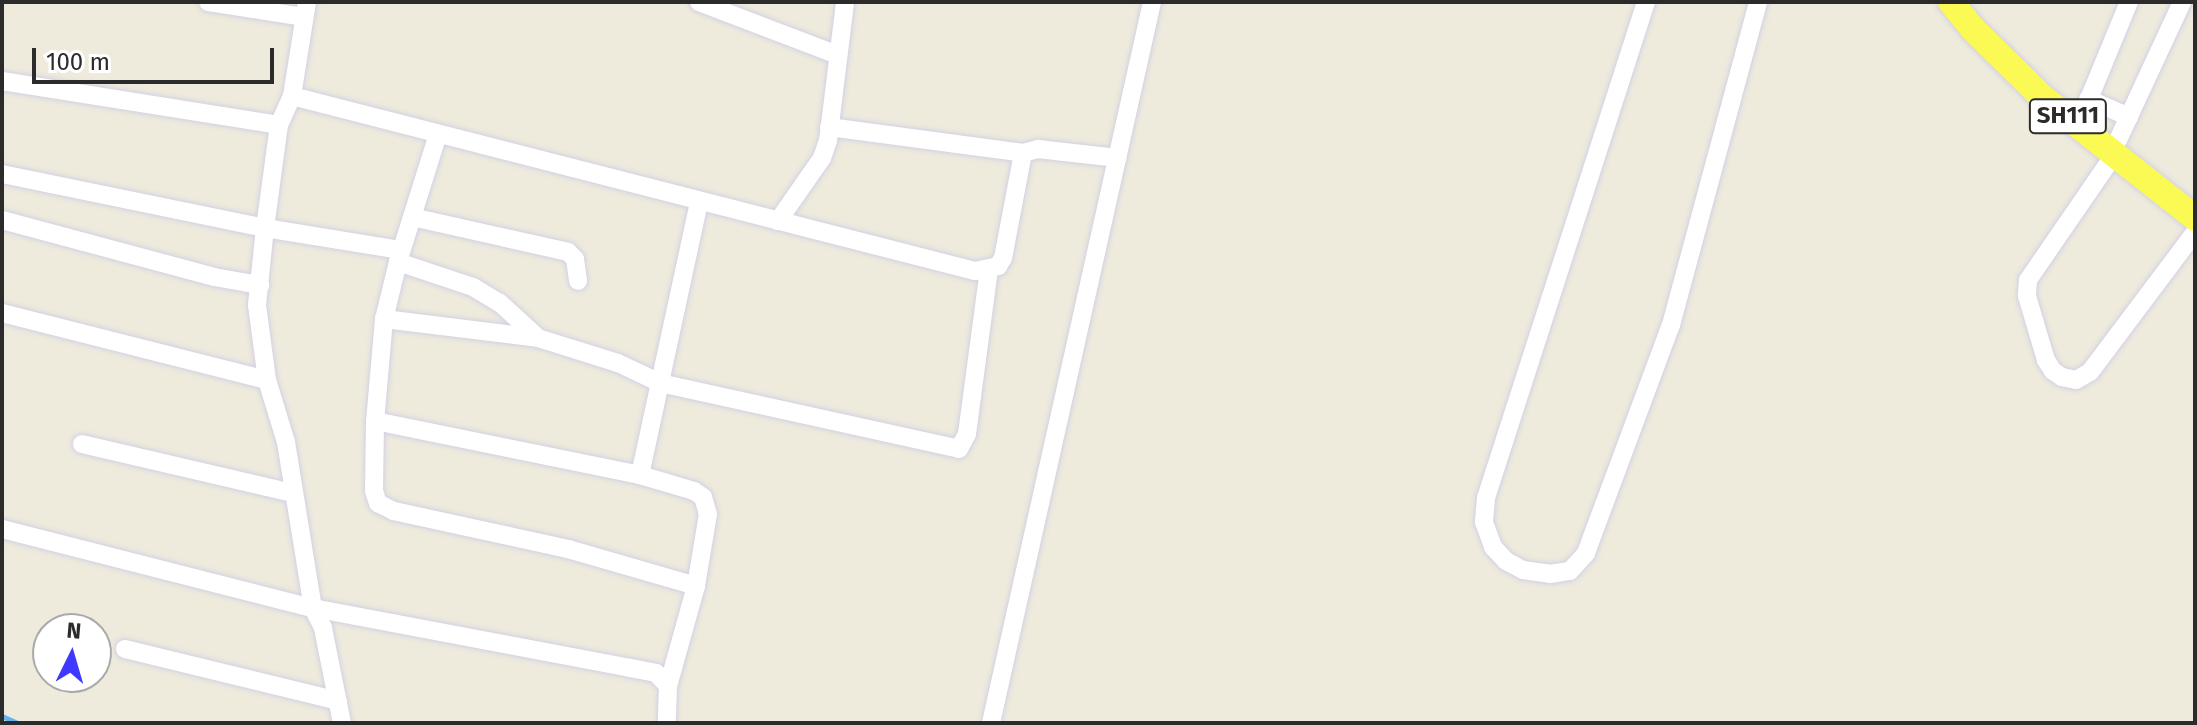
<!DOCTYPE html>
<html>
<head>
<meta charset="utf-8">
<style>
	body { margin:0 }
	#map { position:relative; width:2197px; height:725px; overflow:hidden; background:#eeeadc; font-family:"Fira Sans",sans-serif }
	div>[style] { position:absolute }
	.stream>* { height:5px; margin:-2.5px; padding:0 2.5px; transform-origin:2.5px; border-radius:2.5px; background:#67b1f7 }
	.roads { filter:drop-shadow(0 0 2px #d2d1e5) drop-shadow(0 0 2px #d2d1e5) }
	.minor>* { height:18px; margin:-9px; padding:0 9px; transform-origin:9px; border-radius:9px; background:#fff }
	.primary>* { height:26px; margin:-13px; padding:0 13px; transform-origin:13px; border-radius:13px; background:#fbf954 }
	span { translate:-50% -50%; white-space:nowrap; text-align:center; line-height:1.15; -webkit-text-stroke:7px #fff; paint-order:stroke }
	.shield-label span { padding:2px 6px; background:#fff; border:2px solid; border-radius:6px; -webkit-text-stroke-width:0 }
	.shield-label { font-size:24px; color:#2b2b2b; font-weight:700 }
	.frame { position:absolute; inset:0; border:4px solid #2b2b2b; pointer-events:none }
	.north { position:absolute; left:32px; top:613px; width:80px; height:80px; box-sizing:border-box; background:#fff; border:2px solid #aaa; border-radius:50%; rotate:5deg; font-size:22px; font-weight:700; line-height:32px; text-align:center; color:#2b2b2b }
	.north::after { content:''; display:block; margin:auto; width:28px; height:36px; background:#3f38ff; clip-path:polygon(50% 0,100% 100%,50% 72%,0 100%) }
	.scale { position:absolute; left:32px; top:48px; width:242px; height:36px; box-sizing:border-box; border:4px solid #2b2b2b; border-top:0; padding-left:10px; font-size:24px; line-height:28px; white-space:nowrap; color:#2b2b2b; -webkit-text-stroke:6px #fff; paint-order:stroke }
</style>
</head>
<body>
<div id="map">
	<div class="stream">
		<div style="left:2px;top:716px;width:17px;rotate:24deg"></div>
	</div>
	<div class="roads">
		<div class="minor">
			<div style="left:208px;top:2px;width:97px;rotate:8.9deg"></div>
			<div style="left:699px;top:2px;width:149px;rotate:20.9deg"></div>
			<div style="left:1646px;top:2px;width:521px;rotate:107.88deg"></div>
			<div style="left:1486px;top:498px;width:24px;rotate:95deg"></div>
			<div style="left:1484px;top:522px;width:27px;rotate:70deg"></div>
			<div style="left:1493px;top:547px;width:19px;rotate:47deg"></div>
			<div style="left:1506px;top:561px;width:19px;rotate:28deg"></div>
			<div style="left:1523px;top:570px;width:27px;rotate:8deg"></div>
			<div style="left:1550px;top:574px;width:20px;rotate:-9deg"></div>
			<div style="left:1570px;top:571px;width:24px;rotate:-48deg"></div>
			<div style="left:1586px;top:553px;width:243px;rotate:-69.6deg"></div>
			<div style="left:1671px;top:325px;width:335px;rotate:-74.9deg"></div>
			<div style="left:2px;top:81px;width:280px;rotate:9deg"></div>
			<div style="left:292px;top:96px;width:705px;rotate:14.37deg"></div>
			<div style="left:975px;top:271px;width:24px;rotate:-12deg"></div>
			<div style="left:998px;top:266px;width:9px;rotate:-58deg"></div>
			<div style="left:1003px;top:258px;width:107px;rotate:-79.2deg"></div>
			<div style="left:1023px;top:153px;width:16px;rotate:-15deg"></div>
			<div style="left:1038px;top:149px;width:80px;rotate:6.5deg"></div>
			<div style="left:2088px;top:99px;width:45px;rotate:23.7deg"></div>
			<div style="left:2084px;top:111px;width:118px;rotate:-67.6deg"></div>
			<div style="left:829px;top:127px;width:196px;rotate:7.6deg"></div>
			<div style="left:438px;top:134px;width:134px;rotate:107.4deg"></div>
			<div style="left:398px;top:262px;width:59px;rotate:103.8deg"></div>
			<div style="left:384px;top:319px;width:102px;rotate:95deg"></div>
			<div style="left:375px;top:421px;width:70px;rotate:90.8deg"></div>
			<div style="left:374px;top:491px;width:13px;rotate:72deg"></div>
			<div style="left:378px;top:503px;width:18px;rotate:27deg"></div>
			<div style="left:394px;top:511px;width:178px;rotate:12.3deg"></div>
			<div style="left:568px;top:549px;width:133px;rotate:16.1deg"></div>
			<div style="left:696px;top:586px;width:104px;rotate:105.6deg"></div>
			<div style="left:2118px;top:140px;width:152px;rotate:-65.1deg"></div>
			<div style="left:2116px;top:152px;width:155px;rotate:124.5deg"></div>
			<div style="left:2028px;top:280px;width:16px;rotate:94deg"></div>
			<div style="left:2027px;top:296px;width:67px;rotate:73.5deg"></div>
			<div style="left:2046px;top:360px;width:13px;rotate:58deg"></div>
			<div style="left:2053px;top:371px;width:11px;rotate:34deg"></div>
			<div style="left:2062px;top:377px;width:14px;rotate:12deg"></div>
			<div style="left:2076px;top:380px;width:16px;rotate:-30deg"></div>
			<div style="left:2090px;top:372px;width:175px;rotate:-53.1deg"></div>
			<div style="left:2px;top:174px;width:268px;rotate:11.6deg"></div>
			<div style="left:265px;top:228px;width:138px;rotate:9.2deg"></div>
			<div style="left:412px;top:217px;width:160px;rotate:12.6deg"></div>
			<div style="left:568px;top:252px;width:10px;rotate:45deg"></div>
			<div style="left:575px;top:259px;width:22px;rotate:82deg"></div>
			<div style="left:2px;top:220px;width:220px;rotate:15deg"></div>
			<div style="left:214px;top:277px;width:47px;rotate:9.9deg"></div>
			<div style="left:778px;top:221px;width:77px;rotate:-55.1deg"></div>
			<div style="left:822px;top:158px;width:18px;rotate:-71deg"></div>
			<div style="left:828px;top:141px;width:140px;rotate:-83deg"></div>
			<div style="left:398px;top:262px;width:79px;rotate:18.4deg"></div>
			<div style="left:473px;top:287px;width:31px;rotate:31deg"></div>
			<div style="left:500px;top:303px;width:52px;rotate:42.6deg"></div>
			<div style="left:2px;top:313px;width:273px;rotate:14.2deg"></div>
			<div style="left:267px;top:380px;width:76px;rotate:-97.6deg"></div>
			<div style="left:257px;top:305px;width:77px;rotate:-84.1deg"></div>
			<div style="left:265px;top:228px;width:104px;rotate:-82.3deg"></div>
			<div style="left:279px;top:125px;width:32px;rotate:-66deg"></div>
			<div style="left:292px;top:96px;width:95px;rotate:-80.9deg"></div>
			<div style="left:384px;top:319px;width:155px;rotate:7deg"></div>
			<div style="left:538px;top:338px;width:84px;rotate:17.4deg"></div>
			<div style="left:618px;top:363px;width:47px;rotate:25.5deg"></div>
			<div style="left:660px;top:383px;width:306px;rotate:12.4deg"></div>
			<div style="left:959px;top:449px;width:17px;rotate:-62deg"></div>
			<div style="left:967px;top:434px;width:165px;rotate:-82.4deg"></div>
			<div style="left:267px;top:380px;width:65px;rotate:73deg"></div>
			<div style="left:286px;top:442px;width:168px;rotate:80.8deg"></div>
			<div style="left:313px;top:608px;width:22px;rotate:63deg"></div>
			<div style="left:323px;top:628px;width:97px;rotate:78.7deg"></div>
			<div style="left:375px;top:421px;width:270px;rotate:11.5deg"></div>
			<div style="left:640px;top:475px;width:56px;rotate:16.5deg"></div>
			<div style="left:694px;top:491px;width:11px;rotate:34deg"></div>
			<div style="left:703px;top:497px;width:18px;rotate:74deg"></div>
			<div style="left:708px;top:514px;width:73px;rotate:99.5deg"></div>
			<div style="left:82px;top:444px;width:217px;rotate:13.1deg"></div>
			<div style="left:640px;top:475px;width:280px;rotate:-77.8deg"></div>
			<div style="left:2px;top:529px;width:321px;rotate:14.3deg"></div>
			<div style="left:313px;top:608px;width:349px;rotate:10.7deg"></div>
			<div style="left:656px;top:673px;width:18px;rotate:47deg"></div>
			<div style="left:668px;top:686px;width:37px;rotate:92deg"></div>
			<div style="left:125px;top:649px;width:219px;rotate:13.7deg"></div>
			<div style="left:991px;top:723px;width:739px;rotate:-77.41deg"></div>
		</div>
		<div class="primary">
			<div style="left:1951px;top:2px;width:33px;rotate:51deg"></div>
			<div style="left:1972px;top:28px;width:98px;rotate:44.6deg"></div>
			<div style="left:2042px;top:97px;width:195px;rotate:38.3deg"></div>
		</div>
	</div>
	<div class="shield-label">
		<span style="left:2068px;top:116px">SH111</span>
	</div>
	<div class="frame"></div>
	<div class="north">N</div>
	<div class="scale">100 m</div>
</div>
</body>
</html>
